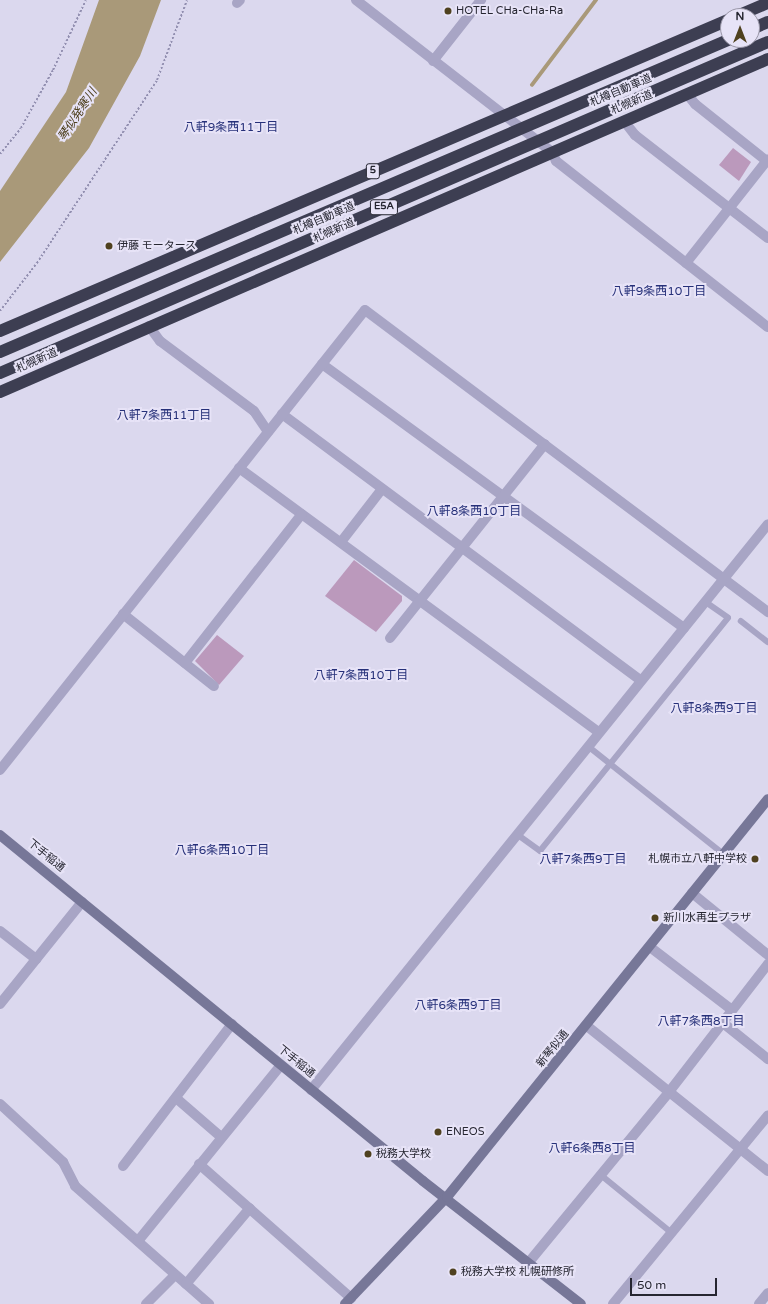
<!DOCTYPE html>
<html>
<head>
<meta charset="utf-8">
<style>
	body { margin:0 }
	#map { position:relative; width:768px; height:1304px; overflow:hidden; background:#dbd8ee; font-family:"Varela Round","Noto Sans JP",sans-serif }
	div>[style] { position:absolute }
	.green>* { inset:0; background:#bb99bc }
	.water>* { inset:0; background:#a99979 }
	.stream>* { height:3.5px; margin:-1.75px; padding:0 1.75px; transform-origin:1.75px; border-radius:1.75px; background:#a99979 }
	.path>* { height:2px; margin-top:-1px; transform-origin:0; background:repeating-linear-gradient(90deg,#928fb0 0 2px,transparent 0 4px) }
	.lane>* { height:5.5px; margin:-2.75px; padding:0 2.75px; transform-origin:2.75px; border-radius:2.75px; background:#a8a5c5 }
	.street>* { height:10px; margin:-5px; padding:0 5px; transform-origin:5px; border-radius:5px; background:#a8a5c5 }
	.secondary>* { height:10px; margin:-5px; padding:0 5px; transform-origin:5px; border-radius:5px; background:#777798 }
	.highway>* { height:12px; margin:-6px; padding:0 6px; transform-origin:6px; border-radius:6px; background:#3d3e52 }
	.highway-bridge>* { height:12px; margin:-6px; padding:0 6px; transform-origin:6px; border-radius:6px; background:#3d3e52 }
	.dots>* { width:11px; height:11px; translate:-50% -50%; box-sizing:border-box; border:2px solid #e7e3f7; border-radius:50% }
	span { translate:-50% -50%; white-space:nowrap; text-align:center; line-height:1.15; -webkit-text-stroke:4px #e7e3f7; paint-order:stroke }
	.shield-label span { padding:1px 3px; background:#e7e3f7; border:1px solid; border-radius:3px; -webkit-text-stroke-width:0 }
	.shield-label { font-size:10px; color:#262631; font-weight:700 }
	.poi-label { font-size:11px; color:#262631 }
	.left { translate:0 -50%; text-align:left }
	.right { translate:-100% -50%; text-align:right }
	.street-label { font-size:11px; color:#262631 }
	.water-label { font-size:12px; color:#4f411f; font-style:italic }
	.neighbourhood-label { font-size:12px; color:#263079 }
	.north { position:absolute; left:720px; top:8px; width:40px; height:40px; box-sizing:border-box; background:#e7e3f7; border:1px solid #9a97a8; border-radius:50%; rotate:0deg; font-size:11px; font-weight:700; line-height:16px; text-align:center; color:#262631 }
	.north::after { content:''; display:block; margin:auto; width:14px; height:18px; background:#4f411f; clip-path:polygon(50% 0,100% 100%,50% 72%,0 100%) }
	.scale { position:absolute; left:630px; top:1278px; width:87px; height:18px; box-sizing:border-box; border:2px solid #262631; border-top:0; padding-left:5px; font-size:12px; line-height:14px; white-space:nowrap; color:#262631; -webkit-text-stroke:3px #e7e3f7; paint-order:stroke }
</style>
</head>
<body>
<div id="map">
	<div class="green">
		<div style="clip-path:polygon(733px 148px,751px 162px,739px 181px,719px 165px)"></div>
		<div style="clip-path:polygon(354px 560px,402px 596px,402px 601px,376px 632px,325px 596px)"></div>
		<div style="clip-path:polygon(217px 635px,244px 656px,219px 685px,195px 661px)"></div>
	</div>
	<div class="water">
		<div style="clip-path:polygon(99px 0,161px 0,140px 56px,89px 148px,0 262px,0 191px,66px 92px)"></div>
	</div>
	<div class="stream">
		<div style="left:532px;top:85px;width:106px;rotate:-53deg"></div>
	</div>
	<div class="path">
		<div style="left:0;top:154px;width:33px;rotate:-51deg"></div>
		<div style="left:21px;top:128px;width:66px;rotate:-61.1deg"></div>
		<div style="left:53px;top:70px;width:77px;rotate:-64.8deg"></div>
		<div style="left:0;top:311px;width:61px;rotate:-52.4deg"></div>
		<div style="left:37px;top:263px;width:219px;rotate:-56.7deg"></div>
		<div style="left:157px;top:80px;width:85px;rotate:-69.4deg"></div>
	</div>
	<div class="lane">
		<div style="left:741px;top:621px;width:34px;rotate:38deg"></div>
		<div style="left:588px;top:746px;width:174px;rotate:38.5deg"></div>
		<div style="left:517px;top:834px;width:29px;rotate:36deg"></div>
		<div style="left:540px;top:851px;width:299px;rotate:-51.1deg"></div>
		<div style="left:728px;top:618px;width:28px;rotate:-145deg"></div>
		<div style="left:601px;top:1175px;width:92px;rotate:39.2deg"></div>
	</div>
	<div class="street">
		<div style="left:356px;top:0;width:248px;rotate:37.8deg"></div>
		<div style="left:552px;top:152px;width:10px;rotate:66deg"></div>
		<div style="left:556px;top:161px;width:269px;rotate:38.1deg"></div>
		<div style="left:237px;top:3px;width:4px;rotate:-45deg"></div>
		<div style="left:433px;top:61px;width:78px;rotate:-51.8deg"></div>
		<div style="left:687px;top:94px;width:13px;rotate:51deg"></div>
		<div style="left:695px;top:104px;width:93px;rotate:38.5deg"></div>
		<div style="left:624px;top:121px;width:18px;rotate:52deg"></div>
		<div style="left:635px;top:135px;width:168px;rotate:37.8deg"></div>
		<div style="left:686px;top:263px;width:132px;rotate:-51.7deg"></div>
		<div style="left:149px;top:326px;width:19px;rotate:54deg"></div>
		<div style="left:160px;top:341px;width:117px;rotate:36.7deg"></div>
		<div style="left:254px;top:411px;width:25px;rotate:56deg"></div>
		<div style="left:322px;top:364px;width:448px;rotate:36.1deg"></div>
		<div style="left:282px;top:414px;width:447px;rotate:36.6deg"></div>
		<div style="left:239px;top:468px;width:446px;rotate:36.3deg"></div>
		<div style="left:341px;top:542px;width:67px;rotate:-52.3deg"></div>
		<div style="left:123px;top:614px;width:116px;rotate:38.4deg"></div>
		<div style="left:390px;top:638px;width:248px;rotate:-51.4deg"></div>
		<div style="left:185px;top:663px;width:189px;rotate:-51.9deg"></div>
		<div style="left:0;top:770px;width:587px;rotate:-51.57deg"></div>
		<div style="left:365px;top:310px;width:504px;rotate:36.85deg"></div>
		<div style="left:692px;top:893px;width:98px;rotate:39.2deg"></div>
		<div style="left:0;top:931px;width:46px;rotate:37.9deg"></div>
		<div style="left:650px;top:947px;width:103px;rotate:37.5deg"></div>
		<div style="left:0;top:1004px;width:131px;rotate:-51.2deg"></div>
		<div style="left:723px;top:1023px;width:58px;rotate:38.7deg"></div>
		<div style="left:587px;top:1026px;width:232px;rotate:38.7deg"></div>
		<div style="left:311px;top:1090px;width:727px;rotate:-51.08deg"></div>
		<div style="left:176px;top:1098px;width:60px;rotate:40.9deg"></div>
		<div style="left:0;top:1104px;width:86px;rotate:42.6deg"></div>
		<div style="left:63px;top:1162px;width:27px;rotate:63deg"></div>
		<div style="left:75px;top:1186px;width:179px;rotate:41.4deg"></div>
		<div style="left:199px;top:1164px;width:203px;rotate:41.4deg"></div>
		<div style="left:123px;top:1166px;width:179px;rotate:-52.5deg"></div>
		<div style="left:138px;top:1241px;width:225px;rotate:-50.9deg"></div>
		<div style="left:529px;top:1262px;width:220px;rotate:-50.5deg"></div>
		<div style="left:669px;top:1092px;width:162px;rotate:-52.3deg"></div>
		<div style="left:186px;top:1284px;width:99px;rotate:-49.9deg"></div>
		<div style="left:146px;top:1304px;width:41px;rotate:-45deg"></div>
		<div style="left:613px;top:1304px;width:244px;rotate:-50.6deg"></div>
		<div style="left:759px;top:1304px;width:14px;rotate:-51deg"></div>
	</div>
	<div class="secondary">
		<div style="left:0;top:835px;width:546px;rotate:39.28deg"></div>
		<div style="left:423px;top:1181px;width:200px;rotate:37.9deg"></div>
		<div style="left:345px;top:1304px;width:148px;rotate:-46.4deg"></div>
		<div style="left:447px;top:1197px;width:511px;rotate:-51.11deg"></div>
	</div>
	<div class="highway">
		<div style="left:737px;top:16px;width:34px;rotate:-23deg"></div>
		<div style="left:752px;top:29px;width:17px;rotate:-24deg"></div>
		<div style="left:0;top:331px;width:792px;rotate:-23.13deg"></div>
		<div style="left:0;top:392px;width:837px;rotate:-23.44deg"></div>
	</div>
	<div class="highway-bridge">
		<div style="left:0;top:352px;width:792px;rotate:-23.2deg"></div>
		<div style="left:0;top:373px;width:836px;rotate:-23.32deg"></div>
	</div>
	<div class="dots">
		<div style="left:448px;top:11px;background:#4f411f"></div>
		<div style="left:109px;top:246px;background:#4f411f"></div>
		<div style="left:755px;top:859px;background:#4f411f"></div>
		<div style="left:655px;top:918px;background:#4f411f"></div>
		<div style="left:438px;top:1132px;background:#4f411f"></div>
		<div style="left:368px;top:1154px;background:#4f411f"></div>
		<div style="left:453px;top:1272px;background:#4f411f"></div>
	</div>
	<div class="shield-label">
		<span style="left:373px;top:171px">5</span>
		<span style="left:384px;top:207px">E5A</span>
	</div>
	<div class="poi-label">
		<span class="left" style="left:456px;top:11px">HOTEL CHa-CHa-Ra</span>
		<span class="left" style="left:117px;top:246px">伊藤 モータース</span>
		<span class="right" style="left:747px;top:859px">札幌市立八軒中学校</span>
		<span class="left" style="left:663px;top:918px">新川水再生プラザ</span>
		<span class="left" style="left:446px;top:1132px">ENEOS</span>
		<span class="left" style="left:376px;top:1154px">税務大学校</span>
		<span class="left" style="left:461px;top:1272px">税務大学校 札幌研修所</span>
	</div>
	<div class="street-label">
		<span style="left:621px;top:91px;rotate:-23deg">札樽自動車道</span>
		<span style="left:632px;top:103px;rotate:-23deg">札幌新道</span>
		<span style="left:324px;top:219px;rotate:-23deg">札樽自動車道</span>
		<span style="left:334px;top:231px;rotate:-24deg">札幌新道</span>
		<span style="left:37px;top:361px;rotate:-24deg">札幌新道</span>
		<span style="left:46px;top:856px;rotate:39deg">下手稲通</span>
		<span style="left:553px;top:1049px;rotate:-51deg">新琴似通</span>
		<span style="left:296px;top:1062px;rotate:39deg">下手稲通</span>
	</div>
	<div class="water-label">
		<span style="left:78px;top:115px;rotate:-57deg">琴似発寒川</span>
	</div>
	<div class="neighbourhood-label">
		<span style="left:231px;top:128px">八軒9条西11丁目</span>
		<span style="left:659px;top:292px">八軒9条西10丁目</span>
		<span style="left:164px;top:416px">八軒7条西11丁目</span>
		<span style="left:474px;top:512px">八軒8条西10丁目</span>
		<span style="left:361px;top:676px">八軒7条西10丁目</span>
		<span style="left:714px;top:709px">八軒8条西9丁目</span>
		<span style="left:222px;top:851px">八軒6条西10丁目</span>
		<span style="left:583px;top:860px">八軒7条西9丁目</span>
		<span style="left:458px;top:1006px">八軒6条西9丁目</span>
		<span style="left:701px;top:1022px">八軒7条西8丁目</span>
		<span style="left:592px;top:1149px">八軒6条西8丁目</span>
	</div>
	<div class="north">N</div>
	<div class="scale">50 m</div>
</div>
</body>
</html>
